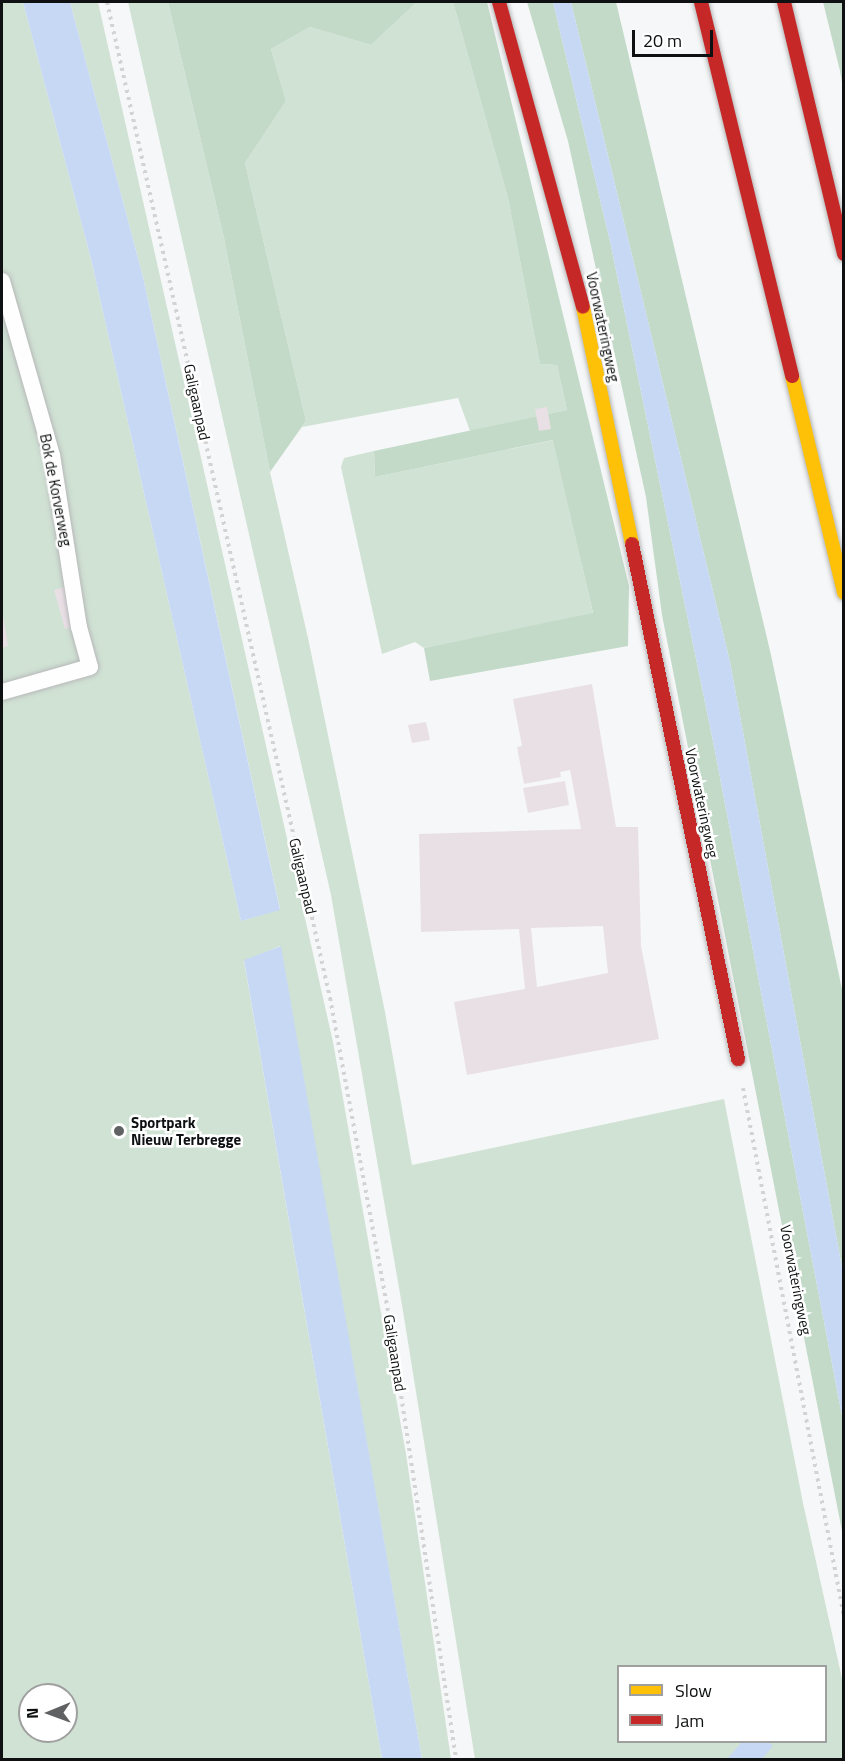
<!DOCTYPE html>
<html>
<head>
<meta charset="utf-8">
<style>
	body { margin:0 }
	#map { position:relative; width:845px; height:1761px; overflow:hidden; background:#f6f7f8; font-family:"Titillium Web",sans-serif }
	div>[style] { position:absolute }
	.green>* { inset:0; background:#d0e2d4 }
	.forest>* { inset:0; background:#c3dac8 }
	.water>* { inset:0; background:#c7d8f5 }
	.building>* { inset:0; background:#e9e0e5 }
	.path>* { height:4px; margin-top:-2px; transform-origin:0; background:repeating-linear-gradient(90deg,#d3d3d4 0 3px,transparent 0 7.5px) }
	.roads { filter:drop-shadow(0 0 2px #b7b8b9) drop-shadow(0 0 2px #b7b8b9) }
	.lane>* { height:16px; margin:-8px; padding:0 8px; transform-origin:8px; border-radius:8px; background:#fefefe }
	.slow>* { height:14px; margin:-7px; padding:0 7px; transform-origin:7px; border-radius:7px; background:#ffc107 }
	.jam>* { height:14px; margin:-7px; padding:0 7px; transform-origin:7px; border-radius:7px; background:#c62828 }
	.dots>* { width:16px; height:16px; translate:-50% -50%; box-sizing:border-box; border:3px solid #fff; border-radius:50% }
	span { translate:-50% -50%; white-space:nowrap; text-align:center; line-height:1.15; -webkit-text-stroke:5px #fff; paint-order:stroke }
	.street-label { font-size:15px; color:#0f1011 }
	.poi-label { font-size:15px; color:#0f1011; font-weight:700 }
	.left { translate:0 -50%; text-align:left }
	.frame { position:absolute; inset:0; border:3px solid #0f1011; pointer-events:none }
	.legend { position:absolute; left:617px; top:1665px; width:210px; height:78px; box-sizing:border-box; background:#fff; border:2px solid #9f9fa0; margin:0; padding:8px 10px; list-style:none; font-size:18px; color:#0f1011 }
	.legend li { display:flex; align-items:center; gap:12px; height:30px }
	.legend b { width:30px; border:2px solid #9f9fa0 }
	.north { position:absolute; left:18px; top:1683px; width:60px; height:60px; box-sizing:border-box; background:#fff; border:2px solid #9f9fa0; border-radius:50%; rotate:269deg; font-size:16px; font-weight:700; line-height:24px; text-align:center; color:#0f1011 }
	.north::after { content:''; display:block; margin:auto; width:21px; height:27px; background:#606162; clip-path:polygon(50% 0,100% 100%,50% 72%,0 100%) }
	.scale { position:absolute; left:632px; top:30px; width:81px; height:27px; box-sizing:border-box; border:3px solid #0f1011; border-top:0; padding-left:8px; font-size:18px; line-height:21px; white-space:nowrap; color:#0f1011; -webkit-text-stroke:4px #fff; paint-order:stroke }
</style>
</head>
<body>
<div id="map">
	<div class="green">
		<div style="clip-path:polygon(evenodd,2px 2px,23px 2px,91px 259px,241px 921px,280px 909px,143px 277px,70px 2px,98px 2px,333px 1042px,406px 1454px,451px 1759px,422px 1759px,280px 946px,244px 961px,382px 1759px,2px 1759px,2px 2px,30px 1695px,66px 1695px,66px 1731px,30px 1731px,30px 1695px)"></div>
		<div style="clip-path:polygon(evenodd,128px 2px,168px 2px,224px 238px,270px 472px,308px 638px,385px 1012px,412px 1165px,724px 1099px,803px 1503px,843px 1683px,843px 1759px,475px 1759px,403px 1311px,331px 895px,128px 2px,618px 1666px,826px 1666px,826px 1742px,618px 1742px,618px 1666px)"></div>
		<div style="clip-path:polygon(417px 2px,453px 2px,508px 198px,540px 364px,557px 365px,567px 410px,470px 431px,458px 398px,302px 427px,306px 421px,245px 163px,286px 101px,271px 49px,310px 27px,371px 45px)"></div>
		<div style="clip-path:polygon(554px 440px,593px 614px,424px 648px,415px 642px,382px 654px,341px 467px,344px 458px,374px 451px,375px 477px)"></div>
	</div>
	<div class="forest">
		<div style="clip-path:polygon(168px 2px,417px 2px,371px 45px,310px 27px,271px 49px,286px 101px,245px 163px,306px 421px,270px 472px,224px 238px)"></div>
		<div style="clip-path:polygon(453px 2px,487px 2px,629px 586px,628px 646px,430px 681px,424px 648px,593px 613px,553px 440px,375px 477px,374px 451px,567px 410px,557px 365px,540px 364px,508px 198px)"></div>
		<div style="clip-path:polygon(527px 2px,553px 2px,610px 241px,714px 746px,843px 1421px,843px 1536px,662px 615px,646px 497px,568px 141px)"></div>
		<div style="clip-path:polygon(571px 2px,616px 2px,771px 655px,843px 994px,843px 1273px,730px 662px)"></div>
		<div style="clip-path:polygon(823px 2px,843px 2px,843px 88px,840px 71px)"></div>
	</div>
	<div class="water">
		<div style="clip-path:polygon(23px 2px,70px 2px,143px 277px,280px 910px,241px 921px,91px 259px)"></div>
		<div style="clip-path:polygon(553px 2px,571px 2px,730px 662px,843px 1273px,843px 1421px,714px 746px,610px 241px)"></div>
		<div style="clip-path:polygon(281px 946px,422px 1759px,382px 1759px,244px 960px)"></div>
		<div style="clip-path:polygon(742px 1742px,768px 1742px,773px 1746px,762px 1759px,727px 1759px)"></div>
	</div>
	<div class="building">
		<div style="clip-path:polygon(547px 407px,551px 429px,539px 431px,535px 409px)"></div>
		<div style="clip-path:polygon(68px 586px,78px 625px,65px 629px,54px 590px)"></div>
		<div style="clip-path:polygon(2px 609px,8px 646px,2px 648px)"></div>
		<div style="clip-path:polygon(evenodd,592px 684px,616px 827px,638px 827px,641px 946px,659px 1039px,467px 1075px,454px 1002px,525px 989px,519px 929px,421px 932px,419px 834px,581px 829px,570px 770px,560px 772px,561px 777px,524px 784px,517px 747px,522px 746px,513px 699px,592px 684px,603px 926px,608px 973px,537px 987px,531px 928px,603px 926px)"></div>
		<div style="clip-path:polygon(426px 722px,430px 740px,412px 743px,408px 725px)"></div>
		<div style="clip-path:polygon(565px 781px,569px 805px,528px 813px,523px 788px)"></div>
	</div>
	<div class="path">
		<div style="left:107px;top:2px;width:1021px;rotate:77.38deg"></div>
		<div style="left:330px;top:998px;width:330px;rotate:79.5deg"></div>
		<div style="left:390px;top:1322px;width:443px;rotate:81.4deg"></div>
		<div style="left:743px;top:1088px;width:539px;rotate:79.19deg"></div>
	</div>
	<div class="roads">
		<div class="lane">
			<div style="left:2px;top:281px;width:181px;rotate:74deg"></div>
			<div style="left:52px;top:455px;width:174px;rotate:81.1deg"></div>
			<div style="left:79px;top:627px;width:41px;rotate:74.6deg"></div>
			<div style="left:90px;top:667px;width:91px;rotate:164.1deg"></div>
		</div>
		<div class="slow">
			<div style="left:583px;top:307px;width:242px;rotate:78.3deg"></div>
			<div style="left:792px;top:376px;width:223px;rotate:76.5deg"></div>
		</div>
		<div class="jam">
			<div style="left:499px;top:2px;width:316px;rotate:74.6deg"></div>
			<div style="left:701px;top:2px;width:385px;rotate:76.3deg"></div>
			<div style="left:784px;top:2px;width:259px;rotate:76.6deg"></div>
			<div style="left:632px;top:544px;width:526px;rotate:78.37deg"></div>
		</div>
	</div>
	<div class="dots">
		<div style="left:119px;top:1131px;background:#606162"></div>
	</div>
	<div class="street-label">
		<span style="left:603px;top:327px;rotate:78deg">Voorwateringweg</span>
		<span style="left:197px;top:402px;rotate:78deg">Galigaanpad</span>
		<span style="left:56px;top:490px;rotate:79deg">Bok de Korverweg</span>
		<span style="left:702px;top:803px;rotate:78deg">Voorwateringweg</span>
		<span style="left:303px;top:876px;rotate:77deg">Galigaanpad</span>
		<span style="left:796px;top:1280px;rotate:79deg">Voorwateringweg</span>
		<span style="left:395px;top:1353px;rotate:81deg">Galigaanpad</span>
	</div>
	<div class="poi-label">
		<span class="left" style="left:131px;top:1131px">Sportpark<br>Nieuw Terbregge</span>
	</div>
	<div class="frame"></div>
	<ul class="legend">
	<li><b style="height:8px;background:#ffc107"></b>Slow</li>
	<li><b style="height:8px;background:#c62828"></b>Jam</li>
	</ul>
	<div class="north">N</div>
	<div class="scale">20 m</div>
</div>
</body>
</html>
